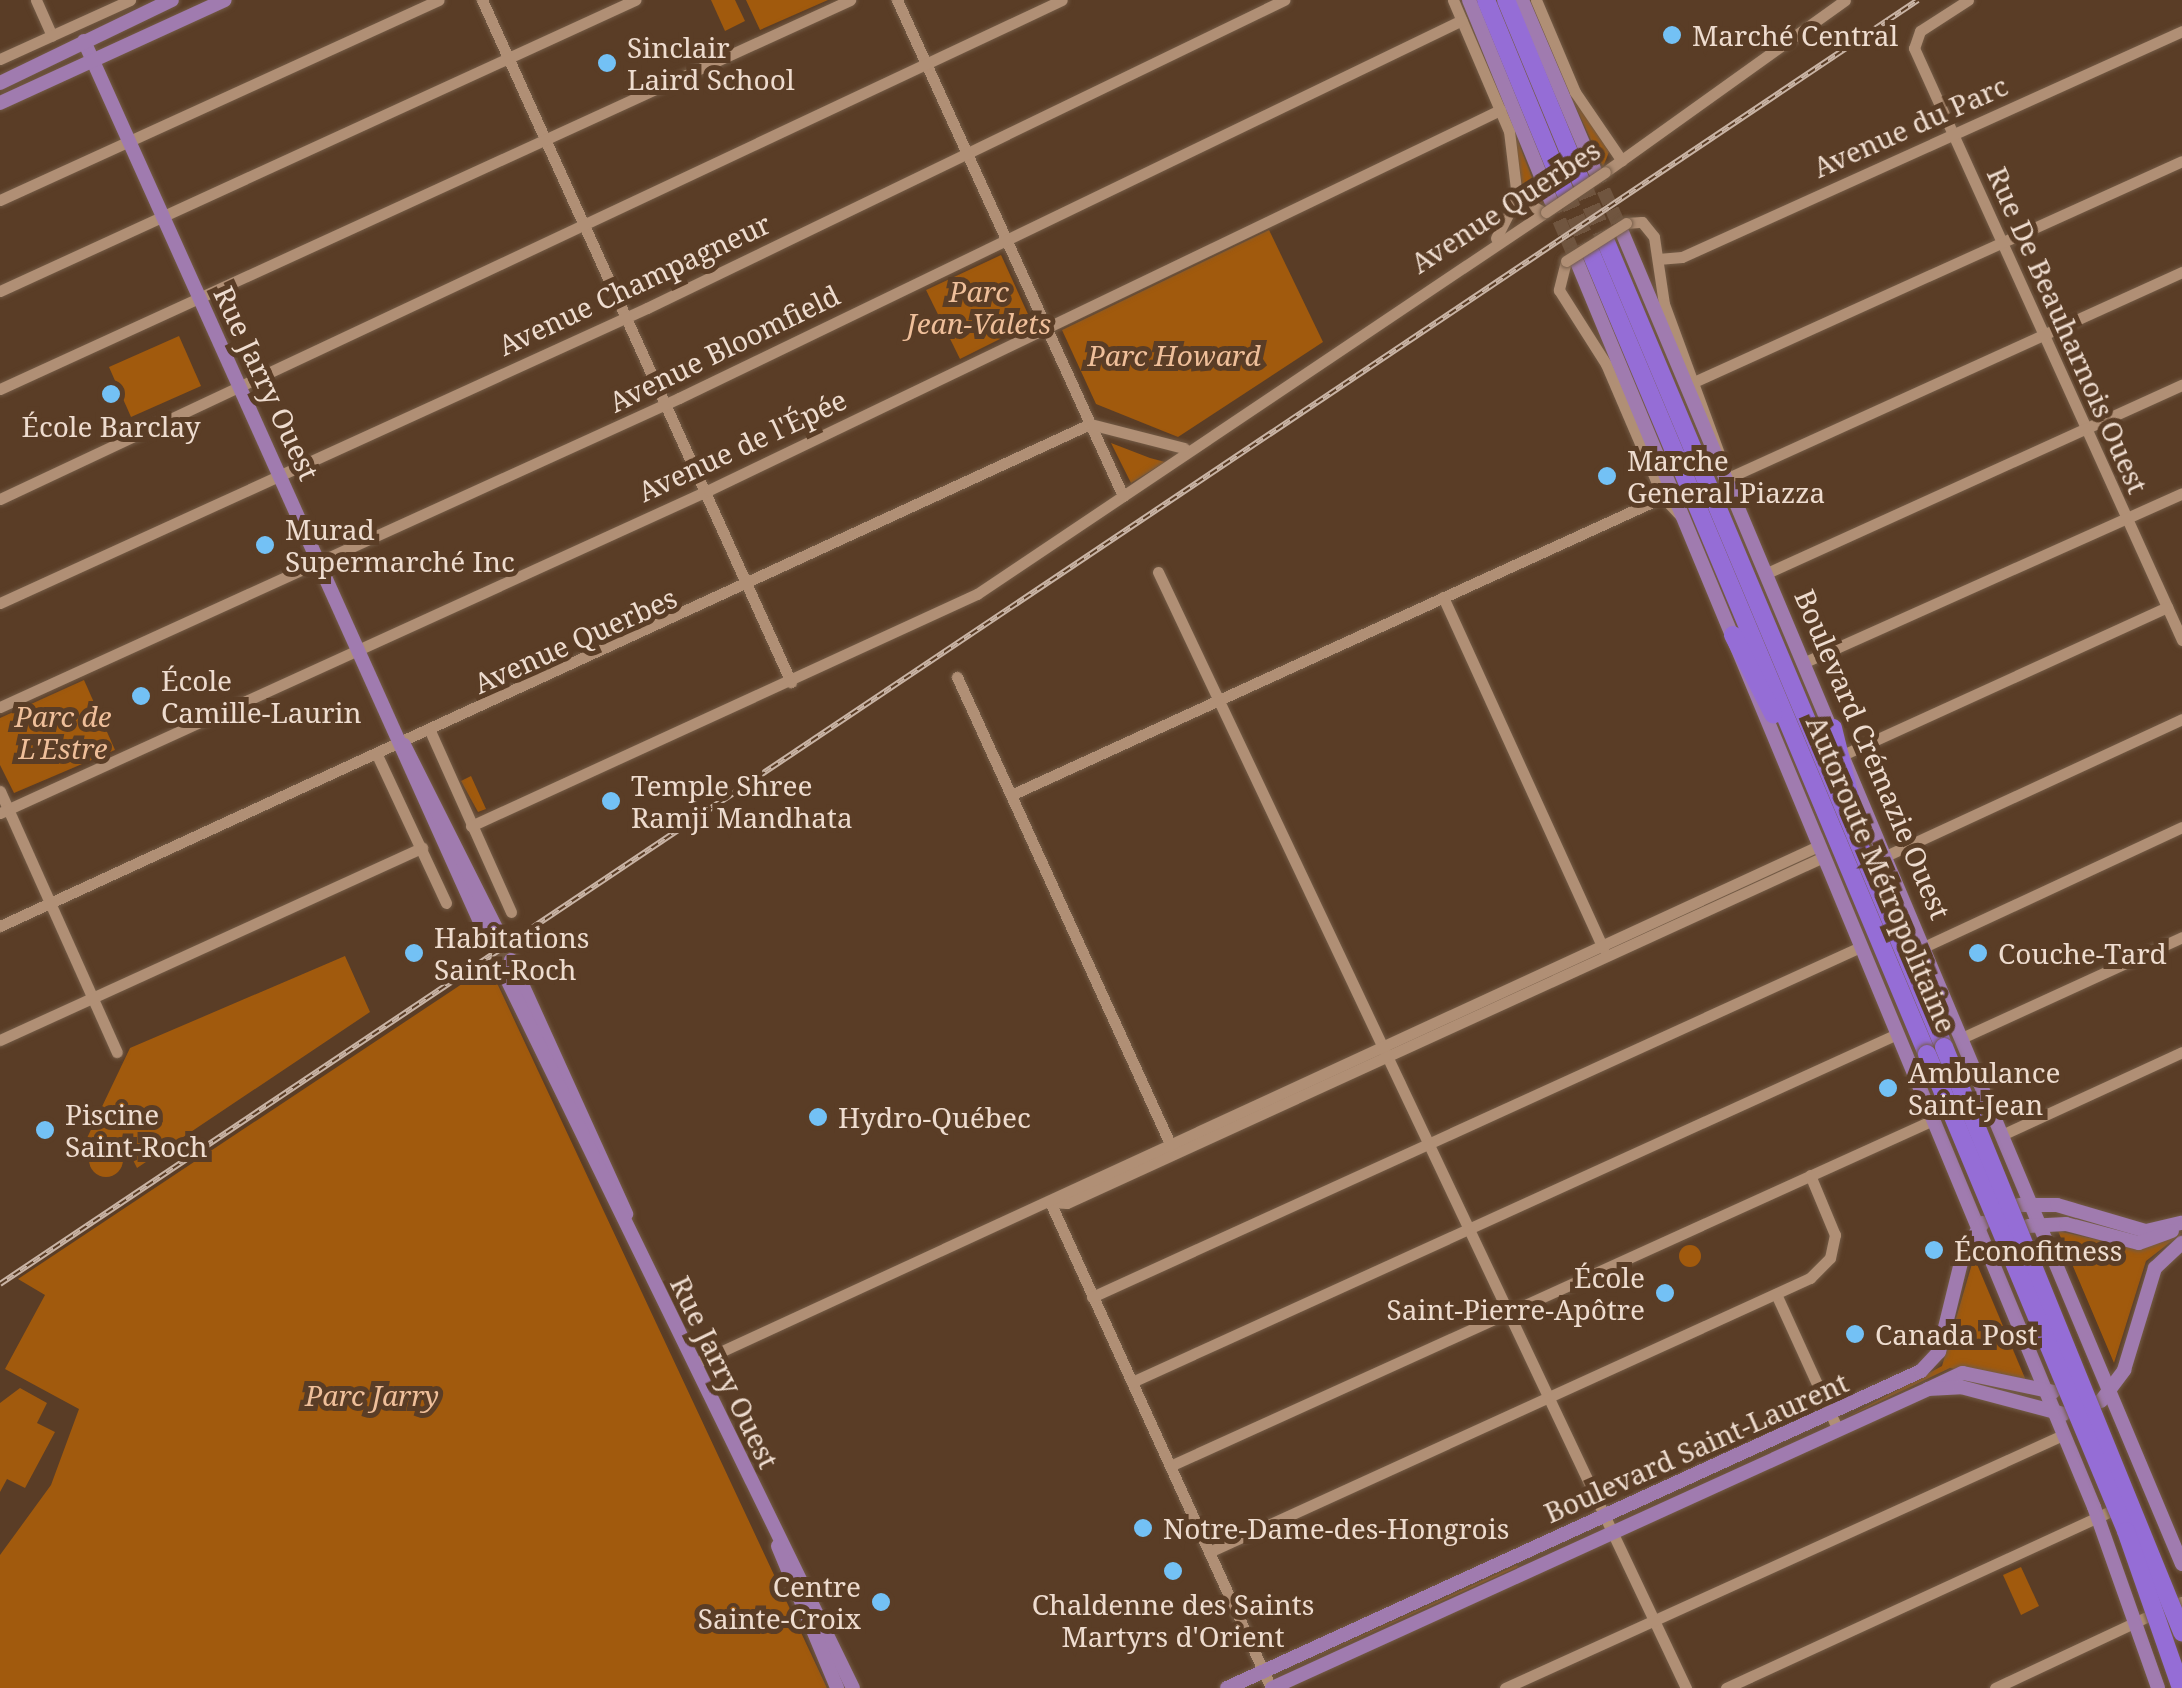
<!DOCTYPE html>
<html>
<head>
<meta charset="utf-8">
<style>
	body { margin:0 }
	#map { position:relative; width:2182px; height:1688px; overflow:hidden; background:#5a3d26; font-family:"Noto Serif",serif }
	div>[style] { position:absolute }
	.green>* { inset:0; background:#a15a0d }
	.round { border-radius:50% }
	.major-tunnel>* { height:14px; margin-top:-7px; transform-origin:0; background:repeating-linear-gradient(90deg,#70553f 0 14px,transparent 0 21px) }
	.highway-tunnel>* { height:18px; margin-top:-9px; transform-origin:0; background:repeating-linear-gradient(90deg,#70553f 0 18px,transparent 0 27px) }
	.roads { filter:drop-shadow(0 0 2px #735b46) drop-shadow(0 0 2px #735b46) }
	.minor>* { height:11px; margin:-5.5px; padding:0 5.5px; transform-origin:5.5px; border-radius:5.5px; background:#b08f75 }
	.major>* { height:14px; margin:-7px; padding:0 7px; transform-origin:7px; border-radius:7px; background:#a07baf }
	.highway>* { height:18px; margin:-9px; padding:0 9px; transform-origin:9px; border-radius:9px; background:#956dd6 }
	.rail>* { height:6px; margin-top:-3px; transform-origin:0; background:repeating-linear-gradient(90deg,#5a3d26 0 8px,#c9b4a5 0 16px); box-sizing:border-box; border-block:2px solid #c9b4a5 }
	.bridges { filter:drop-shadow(0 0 2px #735b46) drop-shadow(0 0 2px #735b46) }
	.minor-bridge>* { height:11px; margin:-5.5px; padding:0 5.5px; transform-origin:5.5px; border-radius:5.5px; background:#b08f75 }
	.highway-bridge>* { height:18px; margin:-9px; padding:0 9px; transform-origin:9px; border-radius:9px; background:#956dd6 }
	.dots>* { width:28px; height:28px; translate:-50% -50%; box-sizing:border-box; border:5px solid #5a3d26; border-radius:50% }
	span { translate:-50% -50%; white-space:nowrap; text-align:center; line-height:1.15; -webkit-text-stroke:10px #5a3d26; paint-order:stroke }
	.poi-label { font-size:28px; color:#eedccf }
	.left { translate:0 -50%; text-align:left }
	.right { translate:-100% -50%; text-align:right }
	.street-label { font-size:28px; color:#eedccf }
	.park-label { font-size:28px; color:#efbf9a; font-style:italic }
</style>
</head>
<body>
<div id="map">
	<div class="green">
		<div style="clip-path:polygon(711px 0,735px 0,745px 21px,725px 31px)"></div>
		<div style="clip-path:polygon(746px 0,828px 0,760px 30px)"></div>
		<div style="clip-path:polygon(1568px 89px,1609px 152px,1603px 167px)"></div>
		<div style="clip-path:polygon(1515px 134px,1542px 203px,1523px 194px)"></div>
		<div style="clip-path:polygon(1269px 230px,1323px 342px,1178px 437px,1096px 404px,1062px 330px)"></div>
		<div style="clip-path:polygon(1001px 255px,1032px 323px,960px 359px,926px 290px)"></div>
		<div style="clip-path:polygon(179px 336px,201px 386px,131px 417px,109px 367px)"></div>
		<div style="clip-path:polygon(1111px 443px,1150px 458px,1165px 462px,1131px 483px)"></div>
		<div style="clip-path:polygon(84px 680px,115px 750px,14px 793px,0 765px,0 718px)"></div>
		<div style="clip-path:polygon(471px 776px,486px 809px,478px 812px,461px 781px)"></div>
		<div style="clip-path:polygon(345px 956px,370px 1012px,137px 1168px,122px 1138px,77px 1159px,130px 1048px)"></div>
		<div style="clip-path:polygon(489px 966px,827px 1688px,0 1688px,0 1555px,51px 1485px,79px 1409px,5px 1369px,45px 1295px,18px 1279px)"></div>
		<div class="round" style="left:89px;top:1143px;width:34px;height:34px"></div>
		<div style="clip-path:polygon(2058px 1231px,2135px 1248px,2182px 1233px,2146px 1261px,2114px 1363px)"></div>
		<div class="round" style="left:1679px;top:1245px;width:22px;height:22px"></div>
		<div style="clip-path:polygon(1974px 1257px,2027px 1383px,1950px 1368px,1847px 1417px,1942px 1366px)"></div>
		<div style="clip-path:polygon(20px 1388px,47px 1403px,37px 1423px,55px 1432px,25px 1488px,7px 1479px,0 1492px,0 1403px)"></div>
		<div style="clip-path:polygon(1517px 1565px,1518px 1567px,1282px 1672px)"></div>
		<div style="clip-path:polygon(2021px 1567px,2039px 1606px,2021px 1615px,2003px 1575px)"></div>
	</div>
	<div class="major-tunnel">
		<div style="left:1595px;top:171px;width:67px;rotate:66.1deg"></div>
		<div style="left:1551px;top:201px;width:66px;rotate:66.9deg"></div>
		<div style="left:496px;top:928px;width:35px;rotate:65deg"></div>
		<div style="left:486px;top:935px;width:35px;rotate:65deg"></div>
	</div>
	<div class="highway-tunnel">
		<div style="left:1581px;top:181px;width:66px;rotate:67.7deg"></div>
		<div style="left:1565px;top:192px;width:66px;rotate:66.9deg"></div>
	</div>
	<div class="roads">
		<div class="minor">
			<div style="left:36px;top:0;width:39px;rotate:66deg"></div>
			<div style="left:482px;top:0;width:749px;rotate:65.63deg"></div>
			<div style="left:897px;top:0;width:545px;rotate:65.5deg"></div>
			<div style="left:1453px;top:0;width:142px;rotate:66.9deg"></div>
			<div style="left:1509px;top:131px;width:66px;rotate:83.1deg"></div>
			<div style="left:1517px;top:197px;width:30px;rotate:30deg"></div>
			<div style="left:1536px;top:0;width:100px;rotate:67deg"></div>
			<div style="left:1575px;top:92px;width:83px;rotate:55.7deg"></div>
			<div style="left:1968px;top:0;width:57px;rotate:147.1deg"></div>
			<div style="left:1920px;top:31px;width:18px;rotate:109deg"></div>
			<div style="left:1914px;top:48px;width:650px;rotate:65.64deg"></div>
			<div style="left:0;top:59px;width:143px;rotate:-24.4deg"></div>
			<div style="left:1605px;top:172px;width:295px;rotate:-35.6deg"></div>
			<div style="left:0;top:200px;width:482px;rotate:-24.5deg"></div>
			<div style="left:1626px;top:223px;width:16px;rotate:-4deg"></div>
			<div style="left:1642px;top:222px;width:19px;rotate:51deg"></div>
			<div style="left:1654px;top:237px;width:68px;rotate:81.5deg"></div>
			<div style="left:1664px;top:304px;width:185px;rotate:69.8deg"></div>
			<div style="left:1728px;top:478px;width:499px;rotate:-24.4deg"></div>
			<div style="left:1496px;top:238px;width:46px;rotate:-62.9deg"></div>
			<div style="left:1658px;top:259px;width:24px;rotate:-5deg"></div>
			<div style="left:1682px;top:257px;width:549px;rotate:-24.32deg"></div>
			<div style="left:1566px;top:261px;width:30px;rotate:104deg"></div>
			<div style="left:1559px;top:290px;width:88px;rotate:57.6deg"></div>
			<div style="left:1606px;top:364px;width:145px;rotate:66.8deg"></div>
			<div style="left:1663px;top:497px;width:26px;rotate:47deg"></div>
			<div style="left:0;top:291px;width:699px;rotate:-24.62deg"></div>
			<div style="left:1696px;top:381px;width:533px;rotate:-24.36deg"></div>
			<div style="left:0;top:389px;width:935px;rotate:-24.59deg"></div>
			<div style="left:0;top:499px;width:1173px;rotate:-25.17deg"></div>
			<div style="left:1158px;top:572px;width:1235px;rotate:64.68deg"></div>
			<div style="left:1767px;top:573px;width:456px;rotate:-24.4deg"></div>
			<div style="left:1443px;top:597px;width:386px;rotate:65.5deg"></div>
			<div style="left:0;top:603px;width:711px;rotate:-24.51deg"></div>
			<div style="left:647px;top:308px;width:708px;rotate:-25.8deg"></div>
			<div style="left:1805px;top:662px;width:413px;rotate:-24.1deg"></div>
			<div style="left:957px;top:677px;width:516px;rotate:65.47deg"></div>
			<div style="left:0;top:707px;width:746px;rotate:-24.47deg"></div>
			<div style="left:679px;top:398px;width:869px;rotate:-25.77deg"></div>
			<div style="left:431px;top:733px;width:196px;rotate:65.9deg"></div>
			<div style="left:1847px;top:753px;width:352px;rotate:-24.5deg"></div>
			<div style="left:378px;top:757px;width:161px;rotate:65deg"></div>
			<div style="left:0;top:791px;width:286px;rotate:65.9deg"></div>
			<div style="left:1011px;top:795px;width:717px;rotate:-24.56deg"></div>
			<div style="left:0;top:813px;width:779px;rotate:-24.49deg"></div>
			<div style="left:709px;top:490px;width:878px;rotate:-25.66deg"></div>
			<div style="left:471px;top:826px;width:557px;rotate:-24.63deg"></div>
			<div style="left:977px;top:594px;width:685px;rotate:-33.88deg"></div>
			<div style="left:1890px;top:854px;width:322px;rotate:-24.8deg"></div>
			<div style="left:0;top:926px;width:1200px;rotate:-24.73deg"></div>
			<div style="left:1090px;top:424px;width:97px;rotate:14.3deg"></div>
			<div style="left:1928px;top:945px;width:280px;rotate:-24.9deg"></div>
			<div style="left:1966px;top:1036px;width:238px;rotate:-24.6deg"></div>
			<div style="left:0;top:1040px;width:464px;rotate:-24.5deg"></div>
			<div style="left:2006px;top:1133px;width:194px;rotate:-24.7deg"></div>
			<div style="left:1050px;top:1202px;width:17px;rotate:3deg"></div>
			<div style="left:1067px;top:1203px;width:827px;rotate:-24.58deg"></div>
			<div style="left:1050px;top:1202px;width:534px;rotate:65.55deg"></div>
			<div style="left:1776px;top:1294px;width:149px;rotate:65.5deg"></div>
			<div style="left:1092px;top:1297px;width:840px;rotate:-24.49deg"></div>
			<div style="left:694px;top:1364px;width:1233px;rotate:-24.74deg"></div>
			<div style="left:1132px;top:1382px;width:838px;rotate:-24.46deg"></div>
			<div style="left:1170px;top:1466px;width:836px;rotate:-24.39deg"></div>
			<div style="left:1209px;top:1552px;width:661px;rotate:-24.51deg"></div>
			<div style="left:1810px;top:1278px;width:28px;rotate:-45deg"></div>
			<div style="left:1830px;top:1258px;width:24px;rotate:-78deg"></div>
			<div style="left:1835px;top:1235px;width:65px;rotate:-112.6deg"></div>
			<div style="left:2181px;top:1602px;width:1px"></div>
			<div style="left:1505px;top:1688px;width:613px;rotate:-24.39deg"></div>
			<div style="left:1726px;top:1688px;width:422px;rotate:-24.7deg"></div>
			<div style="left:1995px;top:1688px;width:170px;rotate:-25.1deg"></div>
		</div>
		<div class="major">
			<div style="left:1469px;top:0;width:217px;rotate:67.8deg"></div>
			<div style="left:1522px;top:0;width:186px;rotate:66.9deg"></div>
			<div style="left:84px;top:41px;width:980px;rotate:65.79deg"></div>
			<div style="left:0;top:83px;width:191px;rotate:-25.8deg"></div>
			<div style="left:0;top:103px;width:247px;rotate:-24.6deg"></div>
			<div style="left:1622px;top:232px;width:1445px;rotate:67.2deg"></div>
			<div style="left:1577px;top:262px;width:1348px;rotate:67.45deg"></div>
			<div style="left:2094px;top:1507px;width:192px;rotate:70.5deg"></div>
			<div style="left:404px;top:745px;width:205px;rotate:63.3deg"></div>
			<div style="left:511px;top:960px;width:279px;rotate:65.6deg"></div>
			<div style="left:501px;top:967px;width:802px;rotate:63.98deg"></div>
			<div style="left:2019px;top:1205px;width:38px"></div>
			<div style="left:2057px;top:1205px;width:93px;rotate:16.3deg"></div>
			<div style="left:2146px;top:1231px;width:37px;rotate:-13deg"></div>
			<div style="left:2028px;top:1226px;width:38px;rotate:-3deg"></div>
			<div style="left:2066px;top:1224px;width:75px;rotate:14.6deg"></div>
			<div style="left:2139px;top:1243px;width:35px;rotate:-20deg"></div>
			<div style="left:1928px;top:1389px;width:38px;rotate:-25deg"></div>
			<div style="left:1963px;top:1373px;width:92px;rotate:11.9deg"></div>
			<div style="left:2101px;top:1401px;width:39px;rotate:-53deg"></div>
			<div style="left:2124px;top:1370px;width:107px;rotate:-73.1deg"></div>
			<div style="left:2155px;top:1268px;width:37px;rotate:-43deg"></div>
			<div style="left:778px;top:1546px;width:154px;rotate:67.4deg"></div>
			<div style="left:1227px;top:1688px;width:763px;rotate:-24.55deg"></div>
			<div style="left:1921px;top:1371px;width:26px;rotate:-47deg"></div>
			<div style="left:1939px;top:1352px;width:105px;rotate:-76.2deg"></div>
			<div style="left:1964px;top:1250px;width:33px;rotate:-55deg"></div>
			<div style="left:1272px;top:1688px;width:721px;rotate:-24.5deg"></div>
			<div style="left:1928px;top:1389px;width:33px;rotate:-3deg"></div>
			<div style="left:1961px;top:1387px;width:106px;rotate:14.8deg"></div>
		</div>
		<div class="highway">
			<div style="left:1486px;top:0;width:208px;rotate:67.6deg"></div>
			<div style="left:1506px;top:0;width:196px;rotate:67.5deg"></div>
			<div style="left:1606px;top:242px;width:873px;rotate:67.22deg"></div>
			<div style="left:1591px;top:253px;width:869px;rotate:67.24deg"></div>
			<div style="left:1733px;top:635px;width:89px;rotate:63.1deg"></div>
			<div style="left:1833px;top:728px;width:83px;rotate:76.1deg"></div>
		</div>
	</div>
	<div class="rail">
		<div style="left:0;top:1284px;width:2308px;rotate:-33.8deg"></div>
	</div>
	<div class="bridges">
		<div class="minor-bridge">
			<div style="left:1546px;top:212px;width:71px;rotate:-34.1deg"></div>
			<div style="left:1566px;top:261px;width:71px;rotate:-32.3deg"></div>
		</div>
		<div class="highway-bridge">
			<div style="left:1944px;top:1047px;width:632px;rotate:67.86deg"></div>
			<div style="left:1927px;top:1054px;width:517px;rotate:67.35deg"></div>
			<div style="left:2126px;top:1531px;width:166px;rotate:70.7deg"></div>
		</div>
	</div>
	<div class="dots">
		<div style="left:1672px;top:35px;background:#73c1f5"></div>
		<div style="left:607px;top:63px;background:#73c1f5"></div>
		<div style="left:111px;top:394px;background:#73c1f5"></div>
		<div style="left:1607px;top:476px;background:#73c1f5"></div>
		<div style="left:265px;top:545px;background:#73c1f5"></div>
		<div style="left:141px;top:696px;background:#73c1f5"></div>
		<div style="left:611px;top:801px;background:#73c1f5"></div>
		<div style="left:414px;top:953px;background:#73c1f5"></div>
		<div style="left:1978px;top:953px;background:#73c1f5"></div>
		<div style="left:1888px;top:1088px;background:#73c1f5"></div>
		<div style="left:818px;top:1117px;background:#73c1f5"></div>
		<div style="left:45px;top:1130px;background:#73c1f5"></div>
		<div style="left:1934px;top:1250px;background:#73c1f5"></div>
		<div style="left:1665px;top:1293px;background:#73c1f5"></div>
		<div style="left:1855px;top:1334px;background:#73c1f5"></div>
		<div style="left:1143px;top:1528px;background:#73c1f5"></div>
		<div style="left:1173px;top:1571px;background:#73c1f5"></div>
		<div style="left:881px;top:1602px;background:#73c1f5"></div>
	</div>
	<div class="poi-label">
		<span class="left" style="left:1692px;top:35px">Marché Central</span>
		<span class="left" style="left:627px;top:63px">Sinclair<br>Laird School</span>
		<span style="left:111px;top:426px">École Barclay</span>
		<span class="left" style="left:1627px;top:476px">Marche<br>General Piazza</span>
		<span class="left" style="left:285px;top:545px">Murad<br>Supermarché Inc</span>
		<span class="left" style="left:161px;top:696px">École<br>Camille-Laurin</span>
		<span class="left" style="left:631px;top:801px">Temple Shree<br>Ramji Mandhata</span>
		<span class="left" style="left:434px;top:953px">Habitations<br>Saint-Roch</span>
		<span class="left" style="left:1998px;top:953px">Couche-Tard</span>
		<span class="left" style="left:1908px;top:1088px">Ambulance<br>Saint-Jean</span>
		<span class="left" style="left:65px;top:1130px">Piscine<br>Saint-Roch</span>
		<span class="left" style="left:838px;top:1117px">Hydro-Québec</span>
		<span class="left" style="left:1954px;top:1250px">Éconofitness</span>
		<span class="right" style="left:1645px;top:1293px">École<br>Saint-Pierre-Apôtre</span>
		<span class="left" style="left:1875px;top:1334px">Canada Post</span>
		<span class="left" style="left:1163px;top:1528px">Notre-Dame-des-Hongrois</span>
		<span class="right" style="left:861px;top:1602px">Centre<br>Sainte-Croix</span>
		<span style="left:1173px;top:1620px">Chaldenne des Saints<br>Martyrs d'Orient</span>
	</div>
	<div class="street-label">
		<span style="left:1910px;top:126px;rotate:-24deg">Avenue du Parc</span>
		<span style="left:1505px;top:206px;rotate:-33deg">Avenue Querbes</span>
		<span style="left:634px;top:284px;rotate:-25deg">Avenue Champagneur</span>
		<span style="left:2068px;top:330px;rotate:66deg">Rue De Beauharnois Ouest</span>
		<span style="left:724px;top:348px;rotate:-26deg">Avenue Bloomfield</span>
		<span style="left:267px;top:383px;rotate:65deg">Rue Jarry Ouest</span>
		<span style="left:742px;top:445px;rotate:-25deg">Avenue de l'Épée</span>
		<span style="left:575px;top:640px;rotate:-24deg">Avenue Querbes</span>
		<span style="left:1873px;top:754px;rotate:67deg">Boulevard Crémazie Ouest</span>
		<span style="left:1882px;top:874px;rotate:67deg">Autoroute Métropolitaine</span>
		<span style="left:725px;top:1372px;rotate:64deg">Rue Jarry Ouest</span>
		<span style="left:1696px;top:1447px;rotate:-24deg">Boulevard Saint-Laurent</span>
	</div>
	<div class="park-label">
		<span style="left:979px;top:307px">Parc<br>Jean-Valets</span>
		<span style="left:1174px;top:355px">Parc Howard</span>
		<span style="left:63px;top:732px">Parc de<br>L'Estre</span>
		<span style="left:372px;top:1395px">Parc Jarry</span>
	</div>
</div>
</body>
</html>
